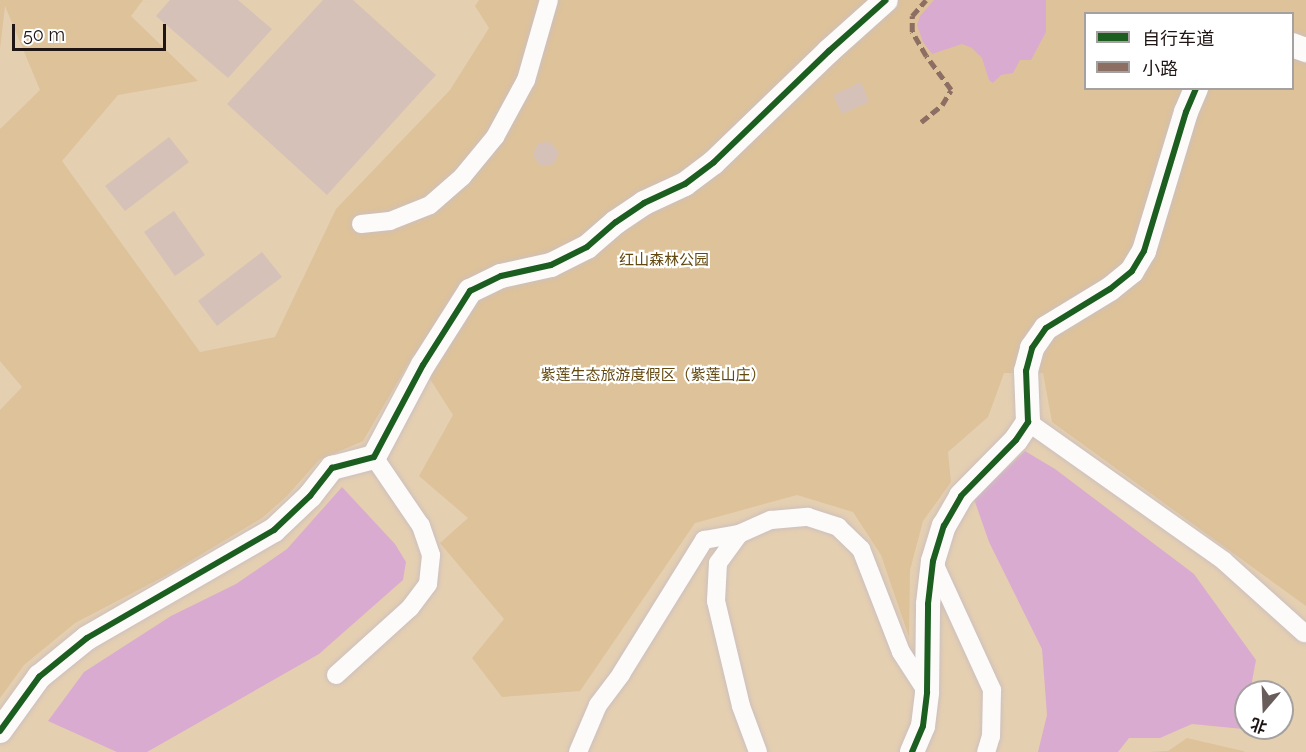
<!DOCTYPE html>
<html>
<head>
<meta charset="utf-8">
<style>
	body { margin:0 }
	#map { position:relative; width:1306px; height:752px; overflow:hidden; background:#f2e3e1; font-family:Raleway,"Noto Sans SC",sans-serif }
	div>[style] { position:absolute }
	.green>* { inset:0; background:#e5cfb1 }
	.forest>* { inset:0; background:#dec29a }
	.water>* { inset:0; background:#daabd0 }
	.building>* { inset:0; background:#d5c1b7 }
	.roads { filter:drop-shadow(0 0 2px #ccc0be) drop-shadow(0 0 2px #ccc0be) }
	.minor>* { height:18px; margin:-9px; padding:0 9px; transform-origin:9px; border-radius:9px; background:#fdfbfa }
	.tertiary>* { height:24px; margin:-12px; padding:0 12px; transform-origin:12px; border-radius:12px; background:#fdfbfa }
	.quiet>* { height:4.5px; margin-top:-2.25px; transform-origin:0; background:repeating-linear-gradient(90deg,#8d6e63 0 9px,transparent 0 13.5px) }
	.cycleway>* { height:6px; margin:-3px; padding:0 3px; transform-origin:3px; border-radius:3px; background:#1b5e20 }
	span { translate:-50% -50%; white-space:nowrap; text-align:center; line-height:1.15; -webkit-text-stroke:4.5px #fff; paint-order:stroke }
	.park-label { font-size:15px; color:#634910 }
	.legend { position:absolute; left:1084px; top:12px; width:210px; height:78px; box-sizing:border-box; background:#fff; border:2px solid #a5a1a1; margin:0; padding:8px 10px; list-style:none; font-size:18px; color:#1f1514 }
	.legend li { display:flex; align-items:center; gap:12px; height:30px }
	.legend b { width:30px; border:2px solid #a5a1a1 }
	.north { position:absolute; left:1234px; top:680px; width:60px; height:60px; box-sizing:border-box; background:#fff; border:2px solid #a5a1a1; border-radius:50%; rotate:199deg; font-size:16px; font-weight:700; line-height:24px; text-align:center; color:#1f1514 }
	.north::after { content:''; display:block; margin:auto; width:21px; height:27px; background:#695d5c; clip-path:polygon(50% 0,100% 100%,50% 72%,0 100%) }
	.scale { position:absolute; left:12px; top:24px; width:154px; height:27px; box-sizing:border-box; border:3px solid #1f1514; border-top:0; padding-left:8px; font-size:18px; line-height:21px; white-space:nowrap; color:#1f1514; -webkit-text-stroke:4px #fff; paint-order:stroke }
</style>
</head>
<body>
<div id="map">
	<div class="green">
		<div style="clip-path:polygon(evenodd,0 0,1306px 0,1306px 752px,0 752px,0 0,1086px 14px,1292px 14px,1292px 88px,1086px 88px,1086px 14px,0 0,1246px 692px,1282px 692px,1282px 728px,1246px 728px,1246px 692px)"></div>
	</div>
	<div class="forest">
		<div style="clip-path:polygon(evenodd,0 0,143px 0,131px 16px,198px 81px,118px 95px,62px 161px,200px 352px,275px 337px,336px 209px,450px 90px,489px 28px,475px 6px,479px 0,1306px 0,1306px 606px,1052px 422px,1043px 373px,1004px 373px,988px 417px,948px 452px,951px 482px,923px 521px,910px 570px,909px 637px,881px 555px,853px 512px,797px 495px,695px 523px,580px 691px,502px 697px,472px 658px,504px 619px,440px 543px,468px 518px,419px 476px,453px 415px,414px 354px,363px 441px,319px 460px,287px 496px,262px 518px,167px 575px,75px 623px,24px 665px,0 698px,0 410px,22px 387px,0 361px,0 129px,40px 90px,5px 6px,0 49px,0 0,1086px 14px,1292px 14px,1292px 88px,1086px 88px,1086px 14px)"></div>
		<div style="clip-path:polygon(1187px 738px,1243px 751px,1245px 752px,1148px 752px,1168px 751px)"></div>
	</div>
	<div class="water">
		<div style="clip-path:polygon(934px 0,1046px 0,1046px 32px,1031px 60px,1020px 60px,1013px 73px,1001px 75px,993px 83px,989px 80px,982px 58px,972px 48px,962px 44px,932px 54px,923px 42px,917px 25px,920px 16px)"></div>
		<div style="clip-path:polygon(1025px 451px,1055px 469px,1194px 574px,1256px 660px,1250px 692px,1246px 692px,1243px 729px,1192px 724px,1160px 738px,1129px 738px,1118px 752px,1038px 752px,1047px 715px,1042px 649px,989px 542px,974px 499px)"></div>
		<div style="clip-path:polygon(342px 487px,395px 544px,406px 562px,403px 580px,319px 654px,147px 752px,117px 752px,48px 721px,84px 672px,171px 616px,236px 584px,287px 549px)"></div>
	</div>
	<div class="building">
		<div style="clip-path:polygon(170px 0,238px 0,272px 29px,228px 78px,156px 16px)"></div>
		<div style="clip-path:polygon(323px 0,353px 0,436px 75px,327px 195px,227px 104px)"></div>
		<div style="clip-path:polygon(861px 82px,869px 102px,842px 114px,833px 95px)"></div>
		<div style="clip-path:polygon(169px 137px,189px 162px,125px 211px,105px 186px)"></div>
		<div style="clip-path:polygon(550px 142px,559px 152px,554px 164px,540px 166px,533px 155px,538px 143px)"></div>
		<div style="clip-path:polygon(174px 211px,205px 255px,175px 276px,144px 232px)"></div>
		<div style="clip-path:polygon(262px 252px,282px 277px,217px 326px,198px 301px)"></div>
	</div>
	<div class="roads">
		<div class="minor">
			<div style="left:361px;top:224px;width:29px;rotate:-6deg"></div>
			<div style="left:390px;top:221px;width:43px;rotate:-21.8deg"></div>
			<div style="left:430px;top:205px;width:43px;rotate:-41.2deg"></div>
			<div style="left:462px;top:177px;width:52px;rotate:-50.5deg"></div>
			<div style="left:495px;top:137px;width:65px;rotate:-61.5deg"></div>
			<div style="left:526px;top:80px;width:83px;rotate:-74deg"></div>
			<div style="left:1028px;top:422px;width:240px;rotate:35.3deg"></div>
			<div style="left:1224px;top:561px;width:108px;rotate:42deg"></div>
			<div style="left:933px;top:561px;width:142px;rotate:65.4deg"></div>
			<div style="left:992px;top:690px;width:46px;rotate:91.2deg"></div>
			<div style="left:991px;top:736px;width:17px;rotate:107deg"></div>
			<div style="left:336px;top:675px;width:100px;rotate:-42.2deg"></div>
			<div style="left:410px;top:608px;width:30px;rotate:-53deg"></div>
			<div style="left:428px;top:584px;width:29px;rotate:-84deg"></div>
			<div style="left:431px;top:555px;width:31px;rotate:-109deg"></div>
			<div style="left:421px;top:526px;width:83px;rotate:-124.3deg"></div>
			<div style="left:578px;top:752px;width:51px;rotate:-66.9deg"></div>
			<div style="left:598px;top:705px;width:39px;rotate:-53deg"></div>
			<div style="left:621px;top:674px;width:158px;rotate:-58.2deg"></div>
			<div style="left:704px;top:540px;width:36px;rotate:-10deg"></div>
			<div style="left:758px;top:752px;width:49px;rotate:-110.3deg"></div>
			<div style="left:741px;top:706px;width:108px;rotate:-103.4deg"></div>
			<div style="left:716px;top:601px;width:38px;rotate:-87deg"></div>
			<div style="left:718px;top:563px;width:36px;rotate:-54deg"></div>
			<div style="left:739px;top:534px;width:35px;rotate:-24deg"></div>
			<div style="left:771px;top:520px;width:37px;rotate:-5deg"></div>
			<div style="left:808px;top:517px;width:32px;rotate:18deg"></div>
			<div style="left:838px;top:527px;width:32px;rotate:44deg"></div>
			<div style="left:861px;top:549px;width:110px;rotate:68.8deg"></div>
			<div style="left:901px;top:652px;width:48px;rotate:57deg"></div>
		</div>
		<div class="tertiary">
			<div style="left:1292px;top:45px;width:15px;rotate:20deg"></div>
			<div style="left:0;top:731px;width:67px;rotate:-54.2deg"></div>
			<div style="left:39px;top:677px;width:62px;rotate:-39.1deg"></div>
			<div style="left:87px;top:638px;width:216px;rotate:-30deg"></div>
			<div style="left:274px;top:530px;width:50px;rotate:-43.4deg"></div>
			<div style="left:310px;top:496px;width:36px;rotate:-52deg"></div>
			<div style="left:332px;top:468px;width:43px;rotate:-14.7deg"></div>
			<div style="left:374px;top:457px;width:104px;rotate:-62deg"></div>
			<div style="left:423px;top:365px;width:88px;rotate:-57.6deg"></div>
			<div style="left:470px;top:291px;width:34px;rotate:-26deg"></div>
			<div style="left:501px;top:276px;width:51px;rotate:-12.4deg"></div>
			<div style="left:551px;top:265px;width:40px;rotate:-26.6deg"></div>
			<div style="left:587px;top:247px;width:38px;rotate:-41deg"></div>
			<div style="left:616px;top:222px;width:34px;rotate:-34deg"></div>
			<div style="left:644px;top:203px;width:45px;rotate:-24.9deg"></div>
			<div style="left:685px;top:184px;width:36px;rotate:-37deg"></div>
			<div style="left:714px;top:162px;width:160px;rotate:-44deg"></div>
			<div style="left:829px;top:51px;width:76px;rotate:-41.8deg"></div>
			<div style="left:912px;top:752px;width:28px;rotate:-67deg"></div>
			<div style="left:923px;top:726px;width:34px;rotate:-83deg"></div>
			<div style="left:927px;top:692px;width:88px;rotate:-89.3deg"></div>
			<div style="left:928px;top:604px;width:43px;rotate:-83.4deg"></div>
			<div style="left:933px;top:561px;width:37px;rotate:-73deg"></div>
			<div style="left:944px;top:526px;width:34px;rotate:-60deg"></div>
			<div style="left:961px;top:496px;width:78px;rotate:-45.5deg"></div>
			<div style="left:1016px;top:440px;width:22px;rotate:-56deg"></div>
			<div style="left:1028px;top:422px;width:51px;rotate:-92.2deg"></div>
			<div style="left:1026px;top:371px;width:24px;rotate:-75deg"></div>
			<div style="left:1032px;top:348px;width:24px;rotate:-55deg"></div>
			<div style="left:1046px;top:328px;width:75px;rotate:-31.4deg"></div>
			<div style="left:1110px;top:289px;width:28px;rotate:-39deg"></div>
			<div style="left:1132px;top:271px;width:23px;rotate:-59deg"></div>
			<div style="left:1144px;top:251px;width:145px;rotate:-73.2deg"></div>
			<div style="left:1186px;top:112px;width:26px;rotate:-67deg"></div>
		</div>
	</div>
	<div class="quiet">
		<div style="left:921px;top:122px;width:27px;rotate:-39deg"></div>
		<div style="left:942px;top:105px;width:17px;rotate:-59deg"></div>
		<div style="left:951px;top:90px;width:42px;rotate:-126.3deg"></div>
		<div style="left:926px;top:56px;width:28px;rotate:-120deg"></div>
		<div style="left:912px;top:32px;width:16px;rotate:-90deg"></div>
		<div style="left:912px;top:16px;width:21px;rotate:-49deg"></div>
	</div>
	<div class="cycleway">
		<div style="left:0;top:731px;width:67px;rotate:-54.2deg"></div>
		<div style="left:39px;top:677px;width:62px;rotate:-39.1deg"></div>
		<div style="left:87px;top:638px;width:216px;rotate:-30deg"></div>
		<div style="left:274px;top:530px;width:50px;rotate:-43.4deg"></div>
		<div style="left:310px;top:496px;width:36px;rotate:-52deg"></div>
		<div style="left:332px;top:468px;width:43px;rotate:-14.7deg"></div>
		<div style="left:374px;top:457px;width:104px;rotate:-62deg"></div>
		<div style="left:423px;top:365px;width:88px;rotate:-57.6deg"></div>
		<div style="left:470px;top:291px;width:34px;rotate:-26deg"></div>
		<div style="left:501px;top:276px;width:51px;rotate:-12.4deg"></div>
		<div style="left:551px;top:265px;width:40px;rotate:-26.6deg"></div>
		<div style="left:587px;top:247px;width:38px;rotate:-41deg"></div>
		<div style="left:616px;top:222px;width:34px;rotate:-34deg"></div>
		<div style="left:644px;top:203px;width:45px;rotate:-24.9deg"></div>
		<div style="left:685px;top:184px;width:36px;rotate:-37deg"></div>
		<div style="left:714px;top:162px;width:160px;rotate:-44deg"></div>
		<div style="left:829px;top:51px;width:76px;rotate:-41.8deg"></div>
		<div style="left:912px;top:752px;width:28px;rotate:-67deg"></div>
		<div style="left:923px;top:726px;width:34px;rotate:-83deg"></div>
		<div style="left:927px;top:692px;width:88px;rotate:-89.3deg"></div>
		<div style="left:928px;top:604px;width:43px;rotate:-83.4deg"></div>
		<div style="left:933px;top:561px;width:37px;rotate:-73deg"></div>
		<div style="left:944px;top:526px;width:34px;rotate:-60deg"></div>
		<div style="left:961px;top:496px;width:78px;rotate:-45.5deg"></div>
		<div style="left:1016px;top:440px;width:22px;rotate:-56deg"></div>
		<div style="left:1028px;top:422px;width:51px;rotate:-92.2deg"></div>
		<div style="left:1026px;top:371px;width:24px;rotate:-75deg"></div>
		<div style="left:1032px;top:348px;width:24px;rotate:-55deg"></div>
		<div style="left:1046px;top:328px;width:75px;rotate:-31.4deg"></div>
		<div style="left:1110px;top:289px;width:28px;rotate:-39deg"></div>
		<div style="left:1132px;top:271px;width:23px;rotate:-59deg"></div>
		<div style="left:1144px;top:251px;width:145px;rotate:-73.2deg"></div>
		<div style="left:1186px;top:112px;width:26px;rotate:-67deg"></div>
	</div>
	<div class="park-label">
		<span style="left:664px;top:261px">红山森林公园</span>
		<span style="left:653px;top:376px">紫莲生态旅游度假区（紫莲山庄）</span>
	</div>
	<ul class="legend">
	<li><b style="height:8px;background:#1b5e20"></b>自行车道</li>
	<li><b style="height:8px;background:#8d6e63"></b>小路</li>
	</ul>
	<div class="north">北</div>
	<div class="scale">50 m</div>
</div>
</body>
</html>
